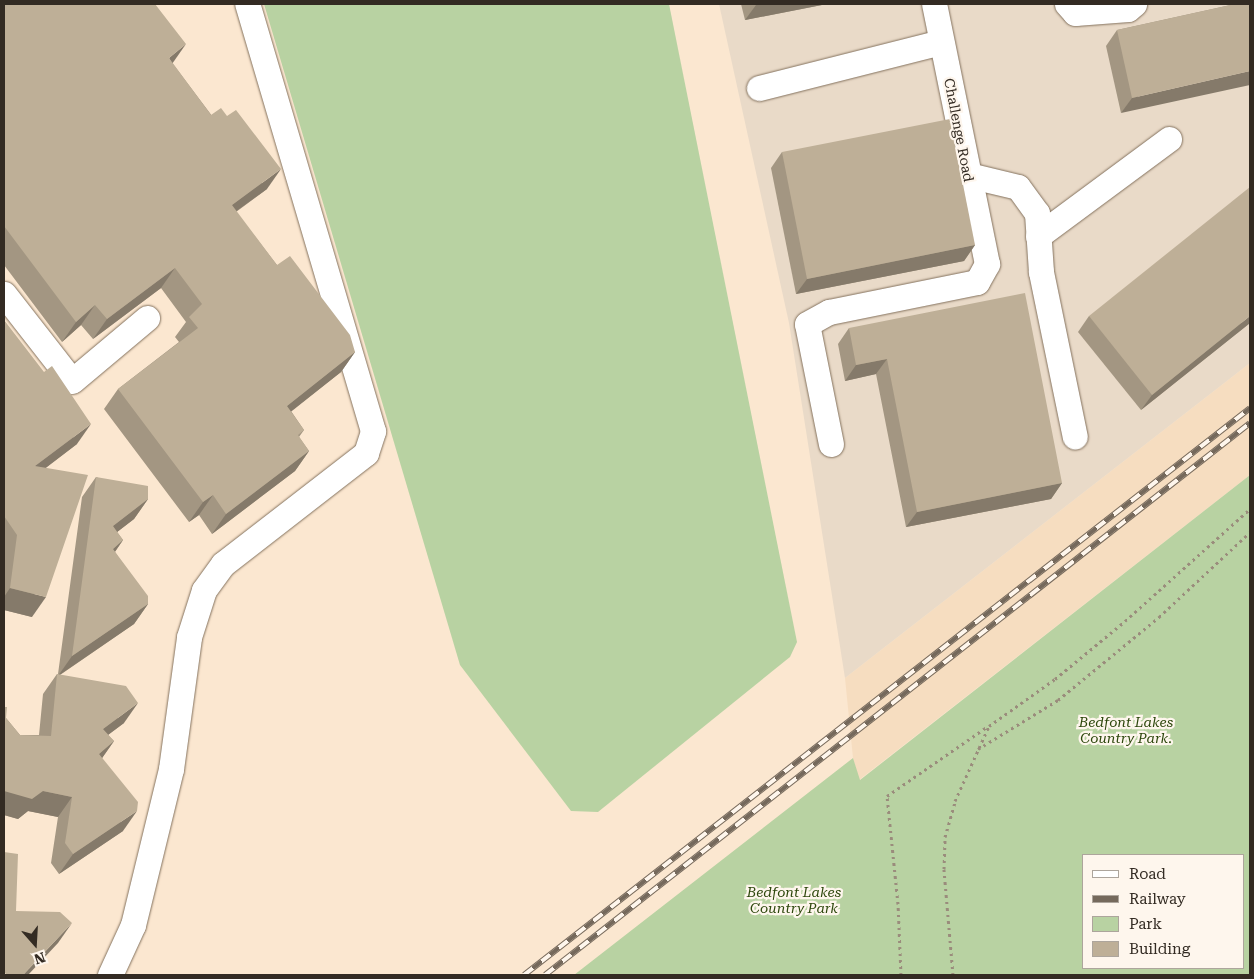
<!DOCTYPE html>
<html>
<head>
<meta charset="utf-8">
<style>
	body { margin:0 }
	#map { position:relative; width:1254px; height:979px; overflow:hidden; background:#fbe7d0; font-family:"Roboto Serif",serif }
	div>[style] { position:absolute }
	.built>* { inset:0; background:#f6ddc0 }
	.industrial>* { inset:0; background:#e9dac8 }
	.green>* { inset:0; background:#b8d2a2 }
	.path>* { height:3px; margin-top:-1.5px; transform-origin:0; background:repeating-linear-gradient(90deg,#9a8c7c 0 2.5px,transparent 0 6.5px) }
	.roads { filter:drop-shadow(0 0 1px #84725e) drop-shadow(0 0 1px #84725e) }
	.minor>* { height:25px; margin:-12.5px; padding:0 12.5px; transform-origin:12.5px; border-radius:12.5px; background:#fff }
	.rail>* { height:5.5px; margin-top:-2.75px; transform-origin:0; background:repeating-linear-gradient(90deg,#fef6ed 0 11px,#75695c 0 22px); box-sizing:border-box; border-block:1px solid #75695c }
	.wall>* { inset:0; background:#a39682 }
	.shaded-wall>* { inset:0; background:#857a6a }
	.building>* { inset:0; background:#beaf97 }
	span { translate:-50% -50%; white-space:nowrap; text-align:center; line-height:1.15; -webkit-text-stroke:4.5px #fef6ed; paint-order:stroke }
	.street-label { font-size:14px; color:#332b23 }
	.park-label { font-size:14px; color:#2d470c; font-style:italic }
	.frame { position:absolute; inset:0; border:5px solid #332b23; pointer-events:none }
	.legend { position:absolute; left:1082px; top:854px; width:162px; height:115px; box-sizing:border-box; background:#fef6ed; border:1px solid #ada59c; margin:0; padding:6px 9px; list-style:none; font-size:15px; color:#332b23 }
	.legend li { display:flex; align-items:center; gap:10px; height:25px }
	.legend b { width:25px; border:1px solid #ada59c }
	.north { position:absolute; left:10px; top:919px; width:50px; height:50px; -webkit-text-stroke:4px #fef6ed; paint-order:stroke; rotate:161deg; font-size:14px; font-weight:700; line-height:20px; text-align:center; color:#332b23 }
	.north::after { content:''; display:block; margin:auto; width:18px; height:22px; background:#332b23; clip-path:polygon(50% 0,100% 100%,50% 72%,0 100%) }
</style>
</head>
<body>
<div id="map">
	<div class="built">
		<div style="clip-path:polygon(1250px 363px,1250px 475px,859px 780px,853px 758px,845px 678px)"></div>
	</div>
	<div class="industrial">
		<div style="clip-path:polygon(719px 4px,1250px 4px,1250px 363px,845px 678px,789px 323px)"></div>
	</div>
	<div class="green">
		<div style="clip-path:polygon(264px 4px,669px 4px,797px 642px,790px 657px,598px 812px,571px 811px,460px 665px)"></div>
		<div style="clip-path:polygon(evenodd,1250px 475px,1250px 975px,574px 975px,853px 758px,860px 780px,1250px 475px,1083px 855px,1243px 855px,1243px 968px,1083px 968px,1083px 855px)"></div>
	</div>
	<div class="path">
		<div style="left:978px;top:749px;width:94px;rotate:-31.5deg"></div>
		<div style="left:1058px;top:700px;width:131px;rotate:-39.4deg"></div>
		<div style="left:1159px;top:617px;width:125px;rotate:-43deg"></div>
		<div style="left:901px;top:975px;width:71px;rotate:-92.4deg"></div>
		<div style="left:898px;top:904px;width:109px;rotate:-95.8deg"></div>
		<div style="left:887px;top:796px;width:123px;rotate:-34.7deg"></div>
		<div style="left:953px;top:975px;width:106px;rotate:-94.9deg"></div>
		<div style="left:944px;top:869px;width:32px;rotate:-88deg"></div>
		<div style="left:945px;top:837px;width:37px;rotate:-74deg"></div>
		<div style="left:955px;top:801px;width:82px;rotate:-65.6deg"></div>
		<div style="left:989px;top:726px;width:81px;rotate:-35.5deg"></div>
		<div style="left:1055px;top:679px;width:91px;rotate:-39.6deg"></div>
		<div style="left:1125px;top:621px;width:168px;rotate:-41.9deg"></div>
	</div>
	<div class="roads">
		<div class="minor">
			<div style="left:1067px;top:4px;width:12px;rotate:48deg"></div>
			<div style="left:1075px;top:13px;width:53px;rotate:-4.3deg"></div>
			<div style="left:1128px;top:9px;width:8px;rotate:-40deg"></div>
			<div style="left:759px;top:88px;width:188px;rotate:-14.2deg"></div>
			<div style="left:968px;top:175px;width:51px;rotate:13.5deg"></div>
			<div style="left:1018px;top:187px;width:32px;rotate:54deg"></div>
			<div style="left:1037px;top:213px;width:59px;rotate:86.1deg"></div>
			<div style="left:1041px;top:272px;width:168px;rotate:78.4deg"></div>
			<div style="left:1038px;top:236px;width:163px;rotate:-36.5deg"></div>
			<div style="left:4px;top:294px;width:110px;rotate:52deg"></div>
			<div style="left:72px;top:381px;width:98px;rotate:-40deg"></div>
			<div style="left:831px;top:444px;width:122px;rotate:-101.3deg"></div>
			<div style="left:807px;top:324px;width:25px;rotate:-29deg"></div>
			<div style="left:829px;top:312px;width:151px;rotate:-11.5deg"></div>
			<div style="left:977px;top:282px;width:21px;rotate:-61deg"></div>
			<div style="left:987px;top:264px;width:265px;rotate:-101.5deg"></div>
			<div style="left:110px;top:975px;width:55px;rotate:-65.3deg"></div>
			<div style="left:133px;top:925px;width:161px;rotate:-76.3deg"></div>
			<div style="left:171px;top:769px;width:133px;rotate:-82.2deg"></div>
			<div style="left:189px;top:637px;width:49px;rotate:-72.3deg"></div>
			<div style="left:204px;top:590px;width:32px;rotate:-54deg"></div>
			<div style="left:223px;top:564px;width:181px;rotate:-37.8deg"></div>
			<div style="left:366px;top:453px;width:23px;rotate:-72deg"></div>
			<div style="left:373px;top:431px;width:445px;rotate:-106.4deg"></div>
		</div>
	</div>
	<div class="rail">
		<div style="left:524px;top:975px;width:921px;rotate:-37.99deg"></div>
		<div style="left:545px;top:975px;width:895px;rotate:-38.06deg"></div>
	</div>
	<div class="wall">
		<div style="clip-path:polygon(4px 4px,173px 64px,267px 189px,236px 212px,277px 265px,355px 352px,341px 372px,291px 411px,304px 430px,299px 437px,309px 451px,295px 471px,212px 534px,199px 515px,189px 522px,104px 409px,118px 389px,179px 342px,175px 337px,186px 322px,161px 288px,93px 339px,81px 325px,62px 342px,4px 265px)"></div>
		<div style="clip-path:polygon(741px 4px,827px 4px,745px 20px)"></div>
		<div style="clip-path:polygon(1235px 4px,1121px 113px,1106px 46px,1117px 30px)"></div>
		<div style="clip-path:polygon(782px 152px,975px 245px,964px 261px,796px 294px,771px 168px)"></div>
		<div style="clip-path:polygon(1089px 316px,1250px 323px,1141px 410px,1078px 332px)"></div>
		<div style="clip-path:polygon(4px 320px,77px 444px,45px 468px,32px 617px,4px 610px)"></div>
		<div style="clip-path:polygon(849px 328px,1062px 483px,1051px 499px,906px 527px,876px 374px,845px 381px,838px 344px)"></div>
		<div style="clip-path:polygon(96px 477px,148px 499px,134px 519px,117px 532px,123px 540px,115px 552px,148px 604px,134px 624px,60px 675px,124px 723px,108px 735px,114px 741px,102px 758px,123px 831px,59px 874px,51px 863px,58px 817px,28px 811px,18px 819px,4px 815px,4px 707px,6px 718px,20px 735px,39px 735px,43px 694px,57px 674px,58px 674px,82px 497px)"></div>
	</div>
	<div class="shaded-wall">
		<div style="clip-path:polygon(762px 4px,827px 4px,745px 20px,756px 5px)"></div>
		<div style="clip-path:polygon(186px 44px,172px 64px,169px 58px)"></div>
		<div style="clip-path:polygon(1250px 71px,1250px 85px,1121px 113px,1132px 98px)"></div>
		<div style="clip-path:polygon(281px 169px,267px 189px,217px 225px,232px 205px)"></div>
		<div style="clip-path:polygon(975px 245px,964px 261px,796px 294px,807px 279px)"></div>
		<div style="clip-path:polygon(175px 268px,161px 288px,93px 339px,107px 319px)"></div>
		<div style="clip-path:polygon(95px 305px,81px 325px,62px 342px,76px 322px)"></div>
		<div style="clip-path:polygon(1250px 316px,1250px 323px,1141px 410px,1152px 395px)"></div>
		<div style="clip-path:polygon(355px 352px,341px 372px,273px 426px,287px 406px)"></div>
		<div style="clip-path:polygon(887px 359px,876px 374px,845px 381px,856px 365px)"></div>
		<div style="clip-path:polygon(91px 424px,77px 444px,21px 487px,35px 466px)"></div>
		<div style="clip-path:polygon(309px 451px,295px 471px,212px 534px,226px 514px)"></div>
		<div style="clip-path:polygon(1062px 483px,1051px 499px,906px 527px,917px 512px)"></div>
		<div style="clip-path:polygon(213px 495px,199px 515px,189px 522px,203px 502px)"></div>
		<div style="clip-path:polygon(148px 499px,134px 519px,99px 546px,113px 526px)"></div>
		<div style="clip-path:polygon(123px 540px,109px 560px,113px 549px)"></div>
		<div style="clip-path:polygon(10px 588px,46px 597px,32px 617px,4px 610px,4px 597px)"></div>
		<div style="clip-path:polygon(148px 604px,134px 624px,58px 676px,72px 656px)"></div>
		<div style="clip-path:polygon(138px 703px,124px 723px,89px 749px,103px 729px)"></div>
		<div style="clip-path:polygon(114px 741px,100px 761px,99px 754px)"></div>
		<div style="clip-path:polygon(4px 791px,43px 791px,72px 797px,58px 817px,28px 811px,18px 819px,4px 815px)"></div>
		<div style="clip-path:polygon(137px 811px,123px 831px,59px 874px,73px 854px)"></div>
		<div style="clip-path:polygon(72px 923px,58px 943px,28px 975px,23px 975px)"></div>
	</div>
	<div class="building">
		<div style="clip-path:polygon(4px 4px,155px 4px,186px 44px,169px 58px,211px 115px,221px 108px,227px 116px,236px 110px,281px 169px,232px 205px,277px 265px,290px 256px,350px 335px,355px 352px,287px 406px,304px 430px,298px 435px,309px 451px,226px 514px,213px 495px,203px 502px,118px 389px,198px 328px,189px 317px,202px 304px,175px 268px,107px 319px,95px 305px,76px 322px,4px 226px)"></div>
		<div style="clip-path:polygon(1235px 4px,1250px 4px,1250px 71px,1132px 98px,1117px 30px)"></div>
		<div style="clip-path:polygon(950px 119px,975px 245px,807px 279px,782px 152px)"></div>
		<div style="clip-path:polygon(1250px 187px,1250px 316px,1152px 395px,1089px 316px)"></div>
		<div style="clip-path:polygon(1025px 293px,1062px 483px,917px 512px,887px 359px,856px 365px,849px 328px)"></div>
		<div style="clip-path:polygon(4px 320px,44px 372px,52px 366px,91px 424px,35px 466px,88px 475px,46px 597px,10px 588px,17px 535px,4px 516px)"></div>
		<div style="clip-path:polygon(96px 477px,148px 486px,148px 499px,113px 526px,123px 540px,113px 549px,148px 596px,148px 604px,72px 656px)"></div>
		<div style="clip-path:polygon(57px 674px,126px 686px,138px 703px,103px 729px,114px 741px,99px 754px,138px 802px,137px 811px,73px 854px,65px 843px,72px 797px,43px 791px,32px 799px,4px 791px,4px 707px,7px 707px,6px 718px,20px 735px,51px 736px)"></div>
		<div style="clip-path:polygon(4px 852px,18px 854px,16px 911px,60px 912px,72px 923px,23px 975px,7px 975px,4px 972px)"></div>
	</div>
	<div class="street-label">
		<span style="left:959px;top:130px;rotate:79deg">Challenge Road</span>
	</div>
	<div class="park-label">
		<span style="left:1126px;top:730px">Bedfont Lakes<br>Country Park.</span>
		<span style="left:794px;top:900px">Bedfont Lakes<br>Country Park</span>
	</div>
	<div class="frame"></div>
	<ul class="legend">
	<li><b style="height:6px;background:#fff"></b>Road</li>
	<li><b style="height:6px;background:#75695c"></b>Railway</li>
	<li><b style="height:14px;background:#b8d2a2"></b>Park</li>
	<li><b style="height:14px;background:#beaf97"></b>Building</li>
	</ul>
	<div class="north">N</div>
</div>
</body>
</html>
